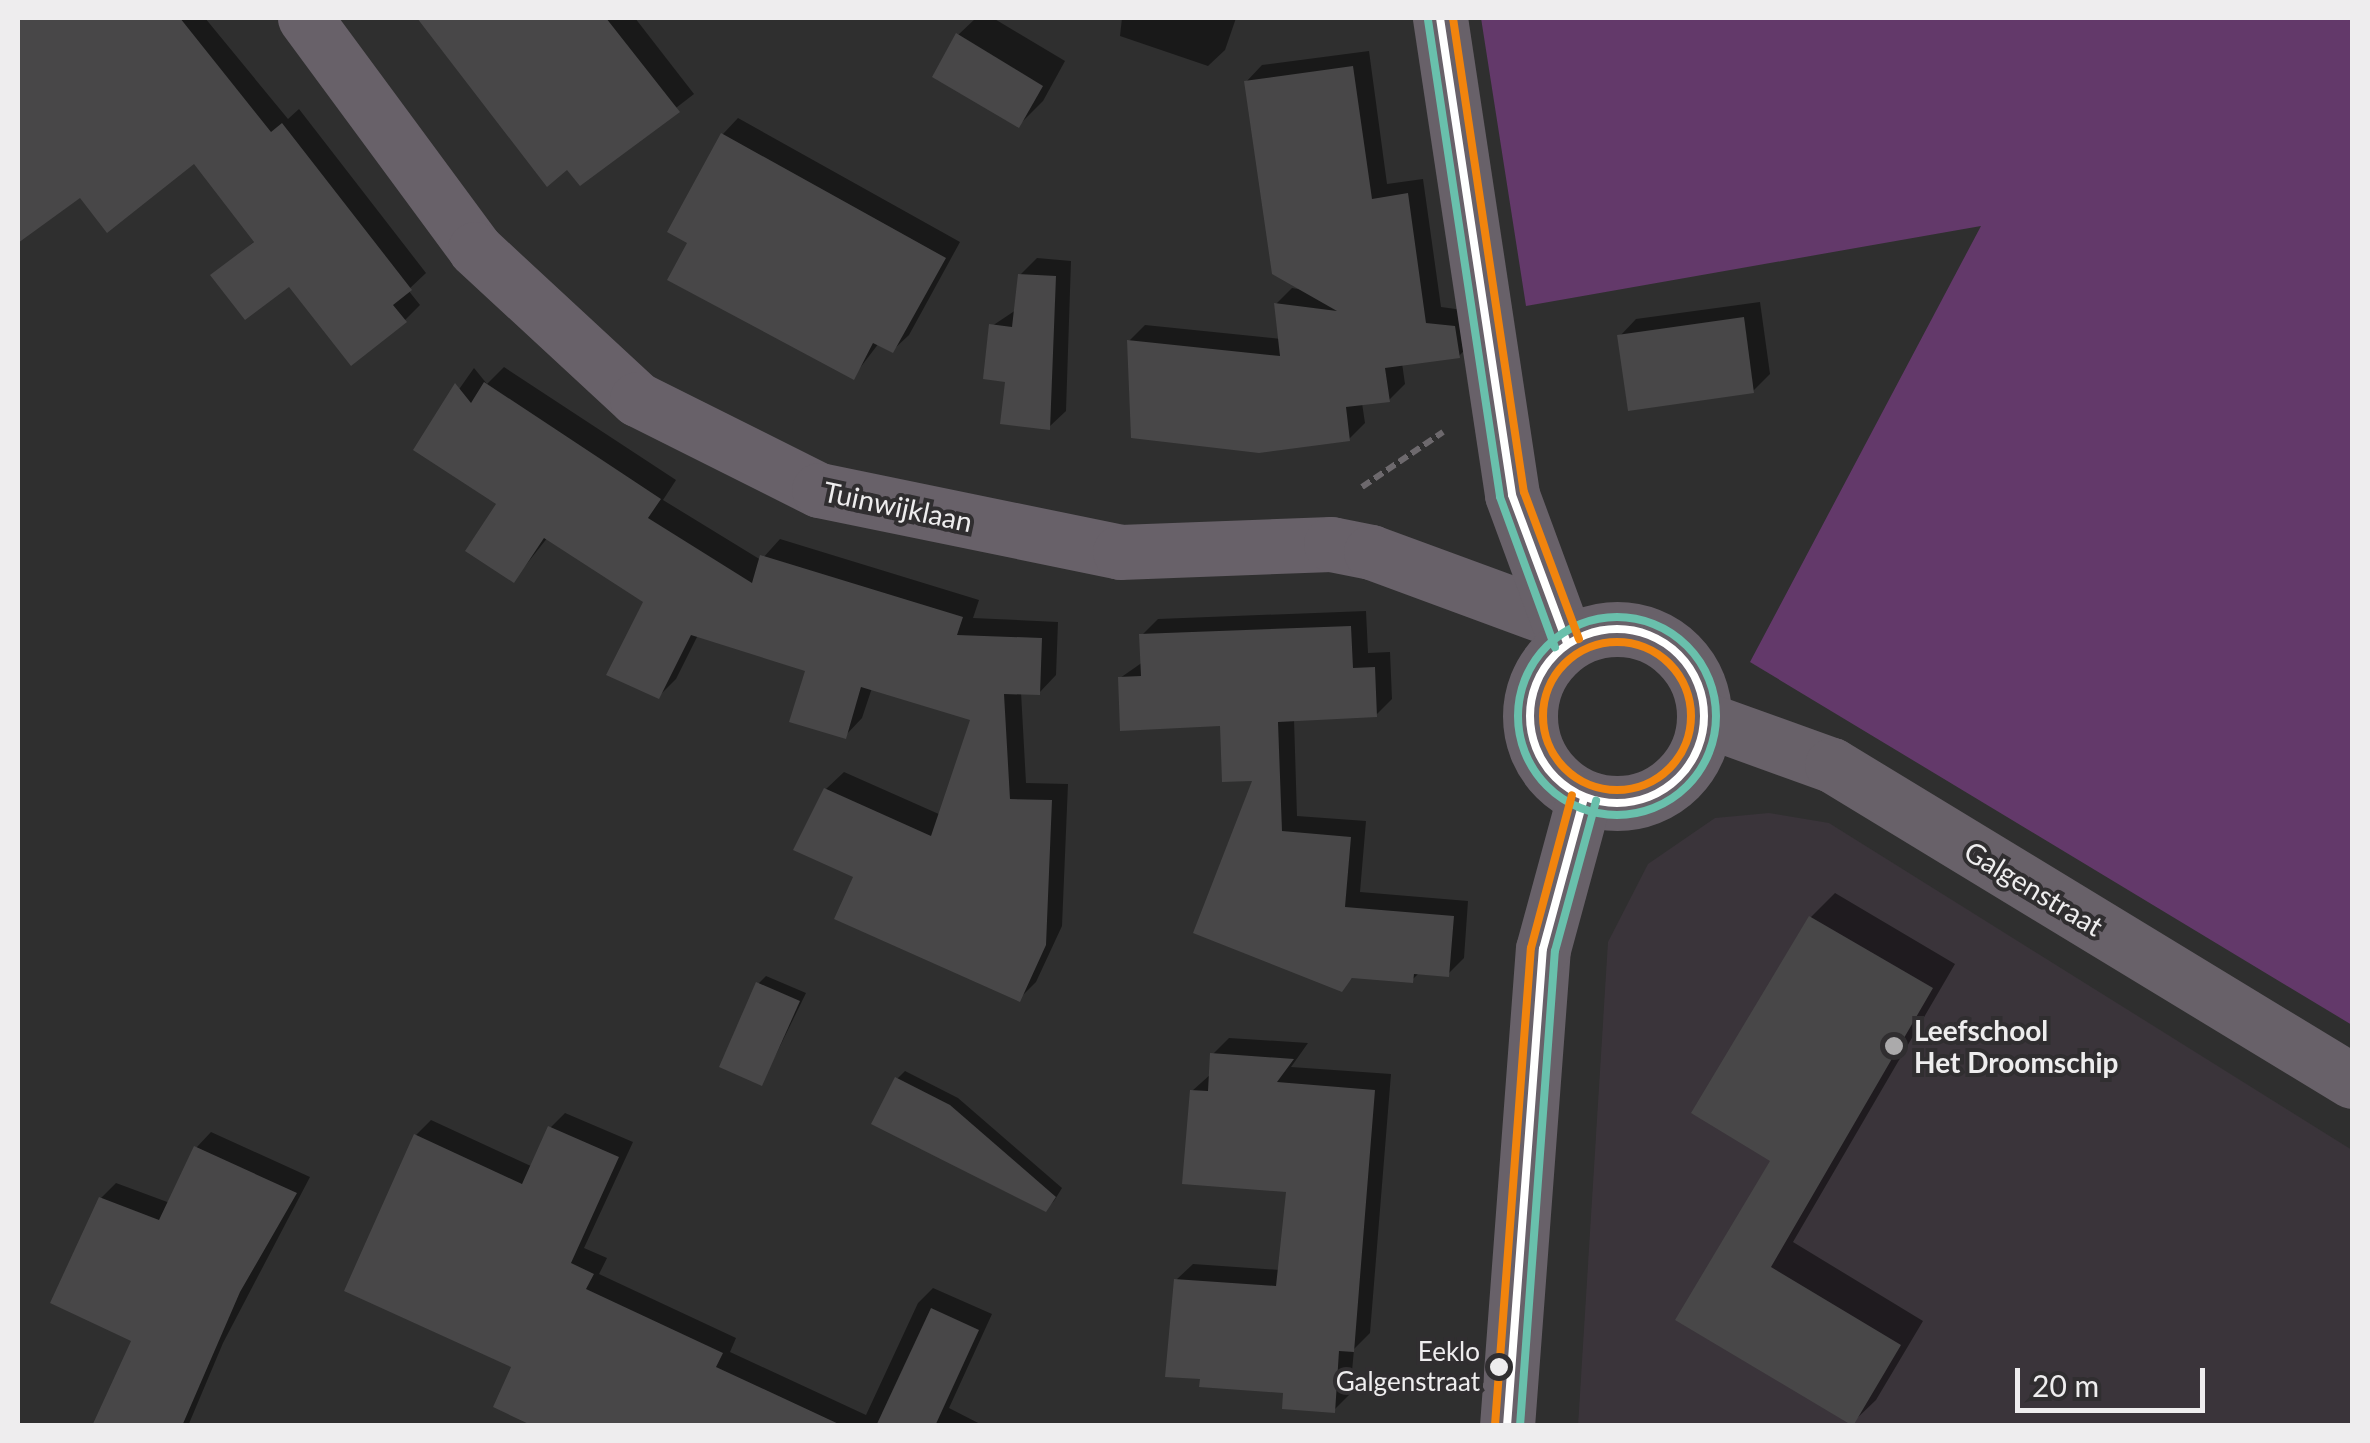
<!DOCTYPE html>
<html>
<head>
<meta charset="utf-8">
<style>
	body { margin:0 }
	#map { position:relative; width:2370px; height:1443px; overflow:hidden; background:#2f2f2f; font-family:Lato,sans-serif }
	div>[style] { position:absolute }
	.built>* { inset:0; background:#3a343a }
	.green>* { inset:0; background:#63396a }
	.shadow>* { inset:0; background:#0007 }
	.building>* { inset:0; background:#484748 }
	.path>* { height:6px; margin-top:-3px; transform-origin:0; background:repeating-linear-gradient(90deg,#6d696d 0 10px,transparent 0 15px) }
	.street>* { height:55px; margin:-27.5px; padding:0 27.5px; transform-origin:27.5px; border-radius:27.5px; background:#686169 }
	.street>.ring { margin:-27.5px; padding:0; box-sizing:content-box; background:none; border:55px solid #686169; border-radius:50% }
	.bus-1>* { height:8px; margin:-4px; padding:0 4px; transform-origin:4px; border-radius:4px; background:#fff }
	.bus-1>.ring { margin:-4px; padding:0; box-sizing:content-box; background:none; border:8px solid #fff; border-radius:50% }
	.bus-2>* { height:8px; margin:-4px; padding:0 4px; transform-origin:4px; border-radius:4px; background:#69c0ac }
	.bus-2>.ring { margin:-4px; padding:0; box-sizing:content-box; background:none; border:8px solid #69c0ac; border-radius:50% }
	.bus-3>* { height:8px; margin:-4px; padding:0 4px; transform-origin:4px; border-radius:4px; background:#f1840d }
	.bus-3>.ring { margin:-4px; padding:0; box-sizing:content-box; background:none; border:8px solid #f1840d; border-radius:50% }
	.dots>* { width:28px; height:28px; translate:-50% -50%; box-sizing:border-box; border:5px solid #302e30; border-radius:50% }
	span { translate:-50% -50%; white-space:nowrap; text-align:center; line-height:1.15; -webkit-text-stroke:8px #302e30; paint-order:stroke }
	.bus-label { font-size:26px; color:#eeedee }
	.right { translate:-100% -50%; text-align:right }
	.street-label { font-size:28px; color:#eeedee }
	.poi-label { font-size:28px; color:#eeedee; font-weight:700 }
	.left { translate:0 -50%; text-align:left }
	.frame { position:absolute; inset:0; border:20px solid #eeedee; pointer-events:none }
	.scale { position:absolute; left:2015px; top:1368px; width:190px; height:45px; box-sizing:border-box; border:5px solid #eeedee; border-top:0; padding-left:12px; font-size:30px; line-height:35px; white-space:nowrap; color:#eeedee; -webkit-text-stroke:8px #302e30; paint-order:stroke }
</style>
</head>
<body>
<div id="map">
	<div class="built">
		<div style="clip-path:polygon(1769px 813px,1829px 823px,2352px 1150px,2352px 1425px,1578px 1426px,1608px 942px,1648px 864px,1715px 818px)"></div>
	</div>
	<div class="green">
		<div style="clip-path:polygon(1481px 18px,2352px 18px,2352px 1025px,1750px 662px,1981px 226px,1526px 306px)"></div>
	</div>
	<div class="shadow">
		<div style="clip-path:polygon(18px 18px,205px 18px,288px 119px,299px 109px,426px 273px,408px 290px,420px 305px,405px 320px,290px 284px,213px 276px,256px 240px,195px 161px,80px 195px,18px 240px)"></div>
		<div style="clip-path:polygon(423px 18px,635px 18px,694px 94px,580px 182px)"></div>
		<div style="clip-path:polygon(976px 18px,993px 18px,1065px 61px,1043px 101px,1019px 125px,958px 35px)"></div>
		<div style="clip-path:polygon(1122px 18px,1236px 18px,1225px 50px,1208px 66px,1120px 36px)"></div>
		<div style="clip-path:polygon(1369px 51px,1387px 184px,1423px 179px,1441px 307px,1470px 311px,1475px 339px,1459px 356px,1402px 363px,1405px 384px,1389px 400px,1362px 403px,1365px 423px,1349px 439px,1129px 341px,1145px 325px,1281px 339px,1276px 304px,1292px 288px,1304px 290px,1246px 82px,1262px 65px)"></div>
		<div style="clip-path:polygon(738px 118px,960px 242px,909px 335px,893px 350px,879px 343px,853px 377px,691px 242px,723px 134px)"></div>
		<div style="clip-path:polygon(1037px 258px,1071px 261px,1066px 411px,1049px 427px,1008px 380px,992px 326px,1016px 310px,1020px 275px)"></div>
		<div style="clip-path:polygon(1760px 302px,1770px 374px,1753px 391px,1620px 336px,1636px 319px)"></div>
		<div style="clip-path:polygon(504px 367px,676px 480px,663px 500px,761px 560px,780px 539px,979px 600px,973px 618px,1058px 622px,1056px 675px,1039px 693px,1021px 692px,1026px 783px,1068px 784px,1062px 926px,1036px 982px,1019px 999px,856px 876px,826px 789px,844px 772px,941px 815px,974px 718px,872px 688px,862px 718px,845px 736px,808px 669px,698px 635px,676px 679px,659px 696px,647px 601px,548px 537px,514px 580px,499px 503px,417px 449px,474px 368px,487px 384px)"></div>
		<div style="clip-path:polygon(1366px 611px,1368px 653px,1390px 652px,1392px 699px,1376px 715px,1294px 719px,1297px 816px,1366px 821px,1360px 892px,1468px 901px,1464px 958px,1448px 974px,1420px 972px,1412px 980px,1355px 975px,1342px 989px,1256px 778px,1223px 724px,1120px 678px,1143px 662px,1142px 635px,1158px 619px)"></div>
		<div style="clip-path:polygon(1835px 893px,1955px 964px,1793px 1242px,1923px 1321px,1876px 1400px,1852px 1423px,1678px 1319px,1774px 1160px,1694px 1113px,1811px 917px)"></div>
		<div style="clip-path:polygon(766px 976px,806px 993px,762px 1083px,759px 983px)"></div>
		<div style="clip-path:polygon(1229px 1038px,1308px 1043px,1291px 1067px,1391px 1074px,1370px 1333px,1354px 1349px,1350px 1394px,1334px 1410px,1286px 1391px,1176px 1280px,1193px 1264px,1280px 1270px,1289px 1190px,1192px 1091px,1211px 1074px,1213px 1054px)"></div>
		<div style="clip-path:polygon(905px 1071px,958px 1098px,1062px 1188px,1054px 1201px,1046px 1209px,897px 1079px)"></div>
		<div style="clip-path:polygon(565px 1113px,633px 1142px,584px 1248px,607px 1258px,599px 1274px,736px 1338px,730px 1352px,866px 1415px,918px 1303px,933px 1288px,992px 1314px,949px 1408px,984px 1426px,561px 1426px,514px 1366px,416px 1135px,431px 1120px,533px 1167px,550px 1128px)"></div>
		<div style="clip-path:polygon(211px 1132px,310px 1177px,223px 1343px,188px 1426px,106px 1426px,134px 1339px,101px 1198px,116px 1183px,170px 1203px,196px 1148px)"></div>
	</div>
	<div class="building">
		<div style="clip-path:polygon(18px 18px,180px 18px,271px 132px,282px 123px,412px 290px,393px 305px,407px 322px,351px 366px,289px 287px,245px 320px,210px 275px,254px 242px,194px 164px,107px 233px,80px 198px,18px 243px)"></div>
		<div style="clip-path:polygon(417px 18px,606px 18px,680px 112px,580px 186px,567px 170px,547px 187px)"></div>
		<div style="clip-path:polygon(956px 33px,1043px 86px,1019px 128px,932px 77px)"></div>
		<div style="clip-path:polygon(1353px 66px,1372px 199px,1408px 193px,1426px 323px,1455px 326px,1460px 358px,1385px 368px,1390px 402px,1346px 407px,1350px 441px,1259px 453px,1131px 438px,1127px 340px,1280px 356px,1274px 303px,1337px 311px,1272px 274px,1244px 81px)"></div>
		<div style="clip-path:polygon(721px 133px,946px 258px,893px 353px,873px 343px,854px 380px,667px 280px,687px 243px,667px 232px)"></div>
		<div style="clip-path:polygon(1018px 274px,1056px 276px,1050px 430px,1000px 424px,1005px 382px,983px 379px,989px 324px,1012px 327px)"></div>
		<div style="clip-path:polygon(1744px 317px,1754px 393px,1628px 411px,1617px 335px)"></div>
		<div style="clip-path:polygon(484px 382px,661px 499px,648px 518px,752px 583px,760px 555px,963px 617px,957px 635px,1042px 638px,1040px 695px,1004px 694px,1010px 799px,1052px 800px,1046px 945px,1020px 1002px,834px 919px,853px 877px,793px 850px,824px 788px,931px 836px,970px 720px,861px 687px,846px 739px,789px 722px,805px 671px,691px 635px,659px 699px,606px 675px,643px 602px,544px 538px,514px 583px,465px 551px,496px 504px,413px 450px,455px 383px,471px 403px)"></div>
		<div style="clip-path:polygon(1351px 626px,1353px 668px,1375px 667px,1377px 717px,1278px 722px,1282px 831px,1351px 837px,1345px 907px,1454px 916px,1449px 977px,1414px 974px,1413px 983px,1352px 978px,1342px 992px,1193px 933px,1252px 781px,1222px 782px,1220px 726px,1120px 731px,1118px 677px,1141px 676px,1139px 634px)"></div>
		<div style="clip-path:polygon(1809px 916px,1933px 988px,1771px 1267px,1901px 1345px,1853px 1426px,1675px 1320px,1770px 1161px,1691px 1113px)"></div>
		<div style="clip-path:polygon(756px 982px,800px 1001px,762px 1086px,719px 1067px)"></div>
		<div style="clip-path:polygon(1210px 1053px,1294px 1059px,1277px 1082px,1375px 1090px,1354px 1352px,1339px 1351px,1335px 1413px,1282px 1409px,1283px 1393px,1199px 1387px,1200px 1379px,1165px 1377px,1174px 1279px,1276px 1286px,1286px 1192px,1182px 1184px,1190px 1090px,1208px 1091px)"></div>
		<div style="clip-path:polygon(895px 1077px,950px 1105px,1056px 1197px,1046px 1212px,871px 1124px)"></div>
		<div style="clip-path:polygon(548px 1126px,619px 1157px,571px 1263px,594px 1274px,586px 1289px,723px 1353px,716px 1367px,843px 1426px,533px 1426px,493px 1407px,511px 1367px,344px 1291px,414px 1134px,522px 1184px)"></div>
		<div style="clip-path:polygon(194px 1146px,297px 1193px,240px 1292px,182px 1426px,92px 1426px,131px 1341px,50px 1303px,99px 1197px,159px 1220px)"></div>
		<div style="clip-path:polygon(931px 1308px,979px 1330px,935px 1426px,876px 1426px)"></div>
	</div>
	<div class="path">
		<div style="left:1362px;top:487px;width:98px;rotate:-34.2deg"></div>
	</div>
	<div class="street">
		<div style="left:305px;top:18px;width:287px;rotate:53.6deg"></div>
		<div style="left:475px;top:249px;width:221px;rotate:42.8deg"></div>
		<div style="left:637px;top:399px;width:203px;rotate:26.6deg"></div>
		<div style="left:819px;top:490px;width:307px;rotate:11.6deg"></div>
		<div style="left:1120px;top:552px;width:211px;rotate:-2.2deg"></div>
		<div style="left:1331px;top:544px;width:41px;rotate:11.3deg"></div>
		<div style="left:1371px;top:552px;width:194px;rotate:20.2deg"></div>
		<div style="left:1440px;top:18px;width:482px;rotate:81.4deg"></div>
		<div style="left:1512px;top:495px;width:153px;rotate:69.8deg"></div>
		<div class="ring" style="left:1530px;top:629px;width:119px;height:119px"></div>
		<div style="left:1704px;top:719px;width:136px;rotate:19.8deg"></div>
		<div style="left:1832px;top:765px;width:608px;rotate:31.29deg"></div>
		<div style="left:1507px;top:1426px;width:478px;rotate:-85.7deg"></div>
		<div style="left:1543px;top:949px;width:156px;rotate:-74.8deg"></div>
	</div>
	<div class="bus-1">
		<div style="left:1440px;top:18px;width:482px;rotate:81.4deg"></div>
		<div style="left:1512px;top:495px;width:158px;rotate:69.6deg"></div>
		<div class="ring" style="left:1530px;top:629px;width:166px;height:166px"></div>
		<div style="left:1507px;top:1426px;width:478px;rotate:-85.7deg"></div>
		<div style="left:1543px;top:949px;width:156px;rotate:-74.8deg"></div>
	</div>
	<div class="bus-2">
		<div style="left:1428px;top:20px;width:482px;rotate:81.4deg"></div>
		<div style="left:1500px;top:497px;width:160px;rotate:69.9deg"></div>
		<div class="ring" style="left:1518px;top:617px;width:190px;height:190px"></div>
		<div style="left:1520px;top:1426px;width:476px;rotate:-85.8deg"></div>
		<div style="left:1555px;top:951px;width:156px;rotate:-74.7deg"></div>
	</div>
	<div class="bus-3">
		<div style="left:1453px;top:18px;width:479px;rotate:81.5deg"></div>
		<div style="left:1524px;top:492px;width:157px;rotate:69.5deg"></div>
		<div class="ring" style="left:1543px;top:642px;width:140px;height:140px"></div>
		<div style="left:1495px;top:1425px;width:478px;rotate:-85.7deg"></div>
		<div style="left:1531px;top:948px;width:158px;rotate:-75deg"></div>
	</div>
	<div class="dots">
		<div style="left:1894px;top:1046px;background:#abaaab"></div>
		<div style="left:1499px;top:1367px;background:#eeedee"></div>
	</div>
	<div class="bus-label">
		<span class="right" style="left:1480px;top:1367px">Eeklo<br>Galgenstraat</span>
	</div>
	<div class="street-label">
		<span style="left:898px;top:506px;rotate:12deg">Tuinwijklaan</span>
		<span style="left:2034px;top:888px;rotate:31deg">Galgenstraat</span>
	</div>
	<div class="poi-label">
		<span class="left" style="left:1914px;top:1046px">Leefschool<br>Het Droomschip</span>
	</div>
	<div class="frame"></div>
	<div class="scale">20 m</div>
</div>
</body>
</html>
